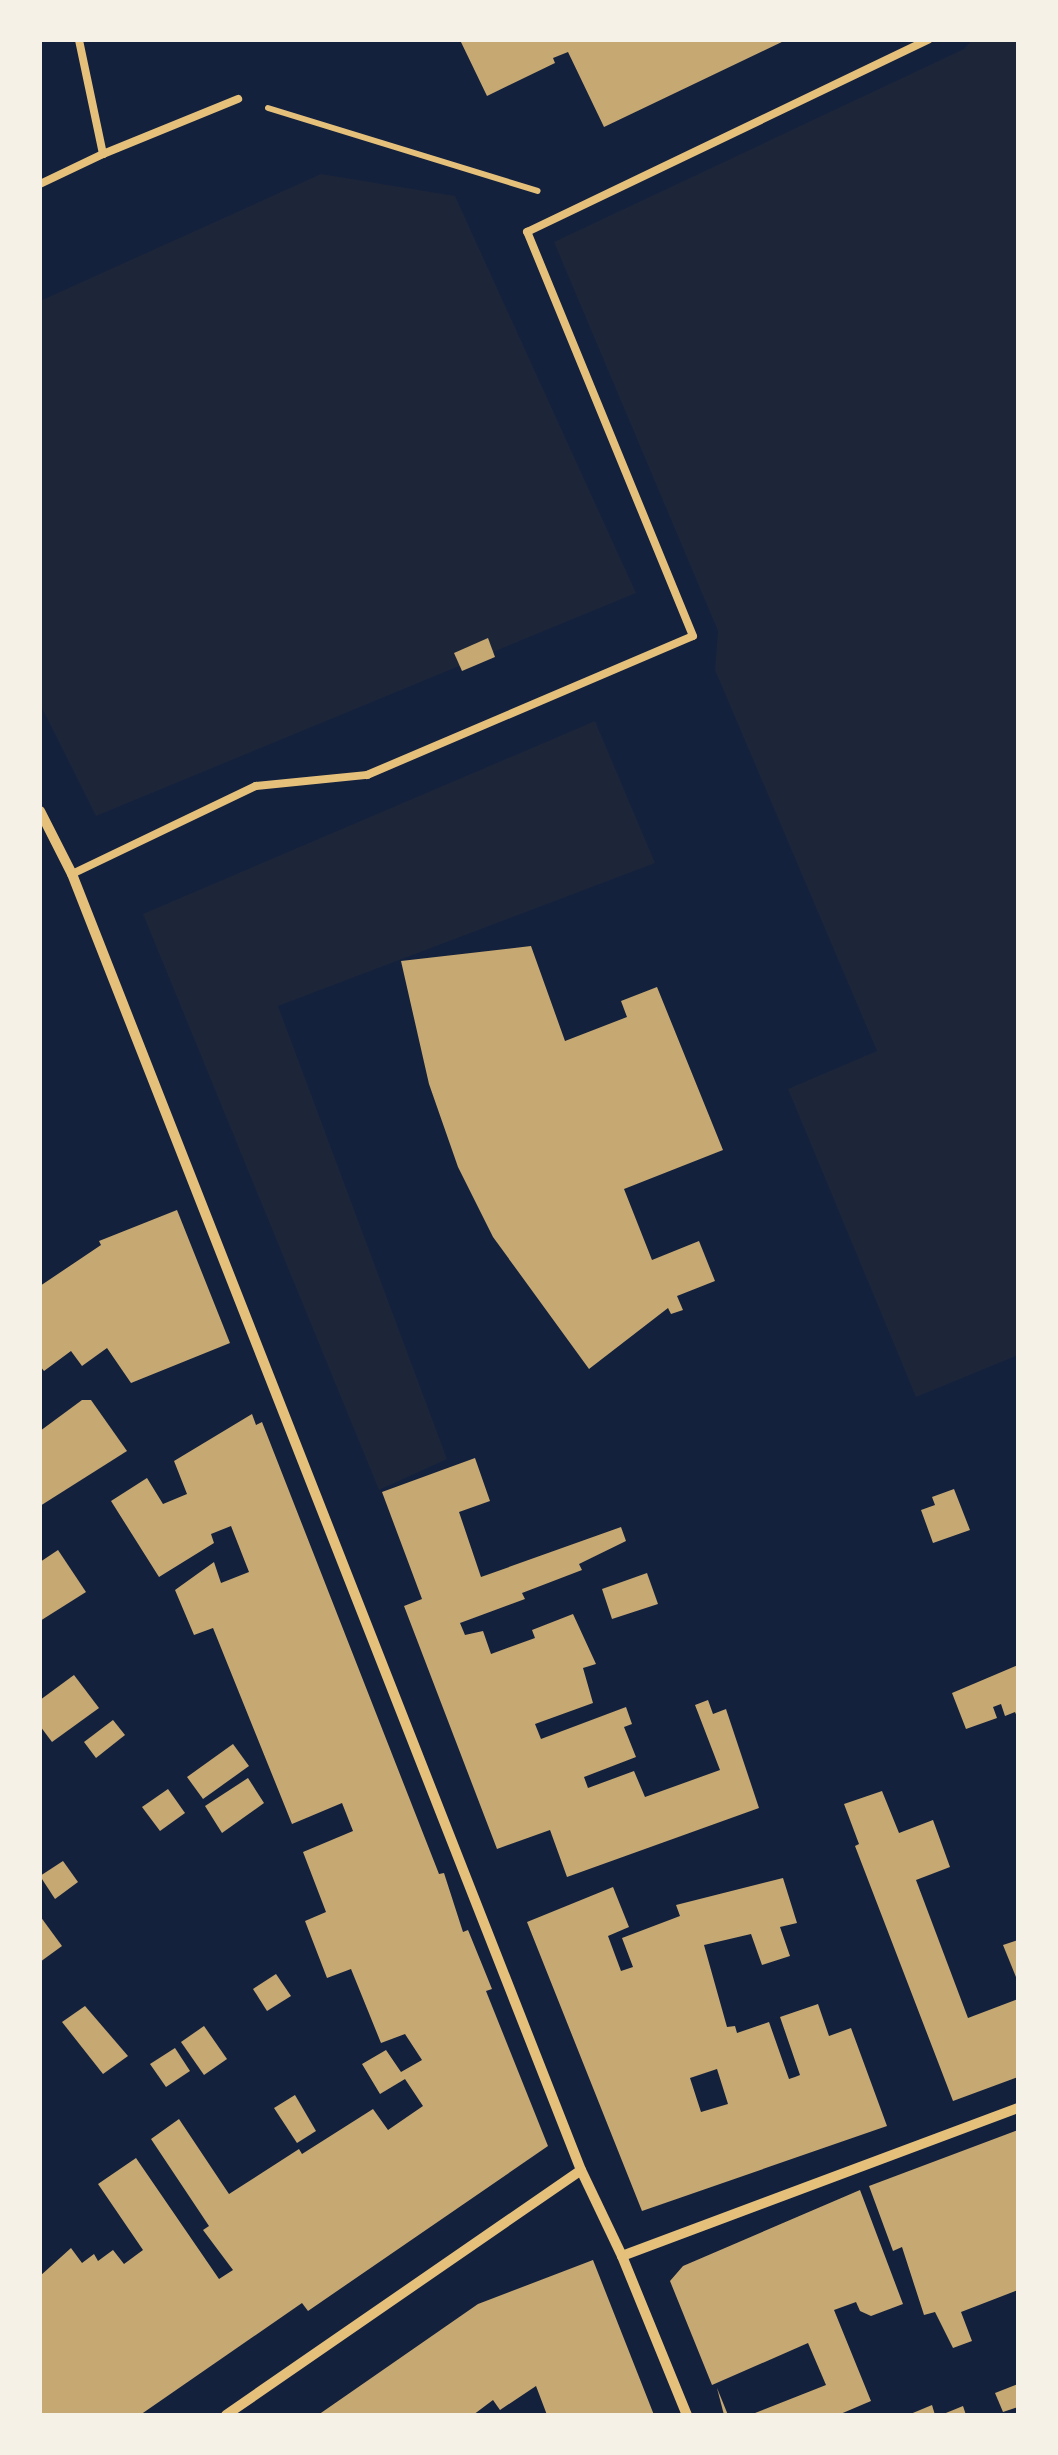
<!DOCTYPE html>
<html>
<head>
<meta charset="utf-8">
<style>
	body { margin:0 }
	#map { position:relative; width:1058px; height:2455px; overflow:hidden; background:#14213d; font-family:"IBM Plex Sans",sans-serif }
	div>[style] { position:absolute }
	.green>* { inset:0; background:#1d2539 }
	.building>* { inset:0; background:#c6a872 }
	.path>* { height:6px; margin:-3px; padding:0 3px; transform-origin:3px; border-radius:3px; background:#e5c07b }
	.service>* { height:8px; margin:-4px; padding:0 4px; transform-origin:4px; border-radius:4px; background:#e5c07b }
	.minor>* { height:10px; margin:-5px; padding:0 5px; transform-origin:5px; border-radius:5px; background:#e5c07b }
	span { translate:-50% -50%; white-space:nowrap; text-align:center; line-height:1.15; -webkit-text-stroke:9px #f6f1e7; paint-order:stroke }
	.frame { position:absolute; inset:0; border:42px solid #f6f1e7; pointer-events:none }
</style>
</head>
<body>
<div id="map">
	<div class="green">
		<div style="clip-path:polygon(972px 40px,1018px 40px,1018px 1355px,916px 1397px,788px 1089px,877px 1051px,715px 670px,718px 631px,554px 242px,964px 49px)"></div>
		<div style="clip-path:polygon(321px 174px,455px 196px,636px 593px,96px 816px,40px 704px,40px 301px)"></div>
		<div style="clip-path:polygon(595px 721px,655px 863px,278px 1006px,447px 1459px,379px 1490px,143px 914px)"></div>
	</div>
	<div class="building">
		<div style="clip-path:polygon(460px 40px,786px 40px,604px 127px,568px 52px,553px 58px,555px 63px,487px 96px)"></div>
		<div style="clip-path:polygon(488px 638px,495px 657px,462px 671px,454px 653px)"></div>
		<div style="clip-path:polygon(531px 946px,565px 1041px,627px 1017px,621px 1001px,657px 987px,723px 1150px,624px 1189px,652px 1260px,699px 1241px,715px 1281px,677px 1296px,683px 1310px,671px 1314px,668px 1308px,589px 1369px,493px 1237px,458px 1167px,429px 1084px,401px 961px)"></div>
		<div style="clip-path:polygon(177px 1210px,230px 1343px,131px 1383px,107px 1348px,82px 1366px,71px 1351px,44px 1371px,40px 1366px,40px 1286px,101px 1245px,99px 1241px)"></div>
		<div style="clip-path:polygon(82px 1400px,91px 1400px,127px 1451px,40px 1506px,40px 1431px)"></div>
		<div style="clip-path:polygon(252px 1414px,256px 1425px,262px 1422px,439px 1874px,444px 1873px,463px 1932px,468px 1930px,492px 1989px,486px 1991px,548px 2146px,308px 2311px,302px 2303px,140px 2415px,40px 2415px,40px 2276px,71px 2248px,82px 2263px,94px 2254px,98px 2261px,113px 2250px,124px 2264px,143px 2250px,98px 2184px,136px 2158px,219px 2279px,233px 2270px,203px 2230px,209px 2226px,151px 2139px,179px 2119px,229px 2194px,299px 2149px,302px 2154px,373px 2109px,388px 2130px,423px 2106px,405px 2079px,380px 2094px,362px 2064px,386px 2050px,401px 2072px,422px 2060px,405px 2034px,381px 2043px,351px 1969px,327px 1978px,305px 1921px,326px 1912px,303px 1852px,353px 1831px,342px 1803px,292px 1824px,213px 1628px,194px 1635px,175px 1590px,214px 1562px,221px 1583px,249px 1572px,231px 1526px,211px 1534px,214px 1543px,159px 1577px,111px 1501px,147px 1478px,163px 1504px,187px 1494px,174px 1461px)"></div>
		<div style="clip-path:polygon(475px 1458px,490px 1501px,459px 1512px,481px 1577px,621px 1527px,626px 1541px,579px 1564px,582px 1570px,522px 1593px,525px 1599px,460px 1623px,465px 1635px,483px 1631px,491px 1654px,535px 1638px,532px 1630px,573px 1614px,596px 1664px,583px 1668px,593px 1703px,535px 1724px,541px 1739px,626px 1707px,632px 1724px,624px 1727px,636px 1757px,584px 1777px,588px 1788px,634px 1771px,645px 1797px,720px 1770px,695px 1705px,708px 1700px,713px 1714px,726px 1709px,759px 1808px,567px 1877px,550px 1830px,497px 1849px,404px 1606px,422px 1599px,382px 1492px)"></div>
		<div style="clip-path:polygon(954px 1489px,970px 1530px,933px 1543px,921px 1510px,935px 1505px,932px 1497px)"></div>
		<div style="clip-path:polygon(58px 1550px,86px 1592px,40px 1621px,40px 1562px)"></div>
		<div style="clip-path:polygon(647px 1573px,658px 1604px,612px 1619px,602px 1589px)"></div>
		<div style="clip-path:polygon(1018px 1665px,1018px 1719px,1015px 1712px,1005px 1716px,1001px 1704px,993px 1707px,997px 1718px,966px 1729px,952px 1693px)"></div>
		<div style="clip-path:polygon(74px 1675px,99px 1708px,52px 1742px,40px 1726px,40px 1700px)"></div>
		<div style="clip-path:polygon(113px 1720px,125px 1735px,96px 1758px,84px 1742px)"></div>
		<div style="clip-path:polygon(233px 1744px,249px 1766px,203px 1799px,187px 1777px)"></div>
		<div style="clip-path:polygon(248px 1778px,264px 1803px,222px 1833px,205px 1806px)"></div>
		<div style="clip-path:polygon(168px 1789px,185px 1813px,160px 1831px,142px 1807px)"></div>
		<div style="clip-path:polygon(882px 1791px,899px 1833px,933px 1820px,950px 1867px,916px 1880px,968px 2018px,1018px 1999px,1018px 2077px,953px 2101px,855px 1846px,859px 1844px,844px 1804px)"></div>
		<div style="clip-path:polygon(63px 1861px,78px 1882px,55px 1899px,40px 1876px)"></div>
		<div style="clip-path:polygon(evenodd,783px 1878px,797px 1923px,780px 1927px,790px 1956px,762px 1965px,751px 1934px,704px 1945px,727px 2027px,735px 2026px,737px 2033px,769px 2022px,789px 2079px,795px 2077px,800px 2075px,780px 2017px,818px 2004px,829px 2036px,851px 2028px,887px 2126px,642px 2211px,527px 1922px,613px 1887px,629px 1927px,608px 1936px,621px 1971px,633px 1967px,622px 1938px,680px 1916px,676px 1905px,783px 1878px,717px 2069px,728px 2104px,701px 2112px,690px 2078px,717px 2069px)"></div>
		<div style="clip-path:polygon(40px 1916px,62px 1946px,40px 1962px)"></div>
		<div style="clip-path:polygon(1018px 1940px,1018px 1982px,1003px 1945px)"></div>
		<div style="clip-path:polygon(276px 1974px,291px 1996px,267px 2011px,253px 1989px)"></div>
		<div style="clip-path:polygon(85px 2006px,128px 2056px,103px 2074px,62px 2022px)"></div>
		<div style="clip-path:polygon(204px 2026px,227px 2059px,204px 2075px,181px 2042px)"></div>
		<div style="clip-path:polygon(175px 2048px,190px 2071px,166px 2087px,150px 2064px)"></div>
		<div style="clip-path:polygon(295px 2095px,316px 2131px,297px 2143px,274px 2108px)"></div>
		<div style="clip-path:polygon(1018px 2130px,1018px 2290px,961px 2312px,972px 2341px,953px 2348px,935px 2312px,924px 2315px,902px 2247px,893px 2251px,869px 2186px)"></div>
		<div style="clip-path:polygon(860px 2190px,903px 2304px,871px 2316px,860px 2311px,856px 2302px,834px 2310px,871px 2401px,838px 2415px,750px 2415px,826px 2385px,808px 2343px,712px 2385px,670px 2281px,683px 2266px)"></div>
		<div style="clip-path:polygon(593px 2260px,654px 2415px,547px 2415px,536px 2386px,500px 2410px,493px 2400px,473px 2415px,318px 2415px,478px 2304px)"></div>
		<div style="clip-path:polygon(1018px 2384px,1018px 2407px,1003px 2412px,995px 2393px)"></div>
		<div style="clip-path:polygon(717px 2388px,728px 2415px,724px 2415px)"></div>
		<div style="clip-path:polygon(932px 2405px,935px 2415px,908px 2415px)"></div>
		<div style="clip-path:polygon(963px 2406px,966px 2415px,941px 2415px)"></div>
	</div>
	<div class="path">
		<div style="left:268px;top:108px;width:282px;rotate:17.1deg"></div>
	</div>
	<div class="service">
		<div style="left:103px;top:154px;width:146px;rotate:-22.2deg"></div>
		<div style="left:40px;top:184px;width:70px;rotate:-25.5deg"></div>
		<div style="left:103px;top:154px;width:116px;rotate:-101.9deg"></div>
		<div style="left:72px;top:874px;width:204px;rotate:-25.6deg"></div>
		<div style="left:256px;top:786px;width:112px;rotate:-5.7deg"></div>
		<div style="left:367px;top:775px;width:354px;rotate:-23.1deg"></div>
		<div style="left:693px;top:636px;width:437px;rotate:-112.3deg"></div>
		<div style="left:527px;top:232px;width:445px;rotate:-25.6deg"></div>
	</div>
	<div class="minor">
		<div style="left:40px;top:811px;width:71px;rotate:63.1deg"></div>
		<div style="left:72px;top:874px;width:1392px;rotate:68.56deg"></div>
		<div style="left:581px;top:2170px;width:95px;rotate:64.5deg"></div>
		<div style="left:622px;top:2256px;width:172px;rotate:67.8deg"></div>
		<div style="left:622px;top:2256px;width:423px;rotate:-20.5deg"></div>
		<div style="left:226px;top:2415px;width:431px;rotate:-34.6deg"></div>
	</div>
	<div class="frame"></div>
</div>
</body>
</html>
